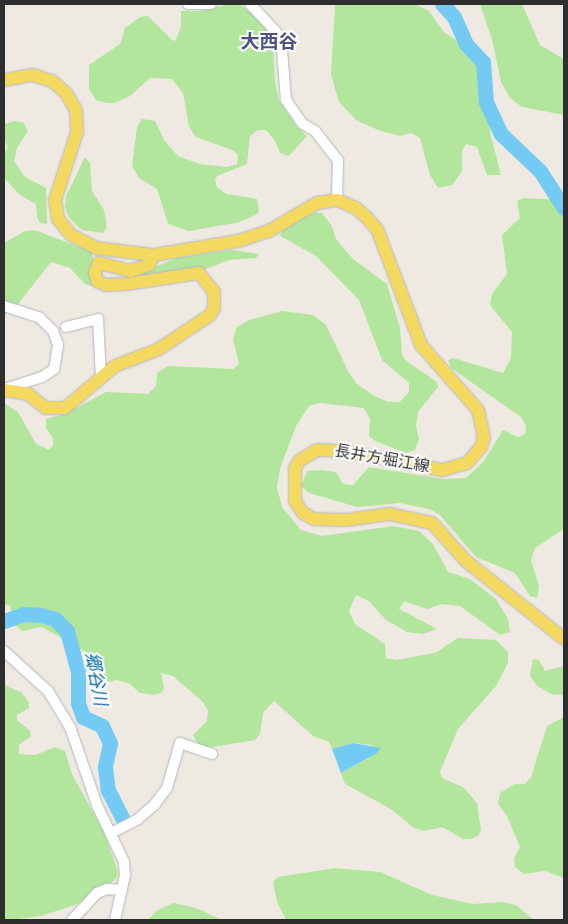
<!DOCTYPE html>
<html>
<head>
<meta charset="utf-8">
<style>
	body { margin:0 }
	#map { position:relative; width:568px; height:924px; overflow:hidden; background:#efeae1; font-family:Poppins,"Noto Sans JP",sans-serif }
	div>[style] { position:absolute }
	.green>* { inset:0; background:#b2e69d }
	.water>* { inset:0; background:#73caf2 }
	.river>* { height:15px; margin:-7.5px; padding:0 7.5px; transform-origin:7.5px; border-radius:7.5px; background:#73caf2 }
	.roads { filter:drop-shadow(0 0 1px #b4b6c1) drop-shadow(0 0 1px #b4b6c1) }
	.minor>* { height:10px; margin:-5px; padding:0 5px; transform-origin:5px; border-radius:5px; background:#fff }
	.major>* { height:12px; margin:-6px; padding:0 6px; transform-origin:6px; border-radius:6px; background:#f4d960 }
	span { translate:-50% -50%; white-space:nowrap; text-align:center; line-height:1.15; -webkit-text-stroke:4px #fff; paint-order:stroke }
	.street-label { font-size:16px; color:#2e2e2e }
	.water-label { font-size:18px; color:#0b68a5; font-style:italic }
	.quarter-label { font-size:19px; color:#4c5381; font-weight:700 }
	.frame { position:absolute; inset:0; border:5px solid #2e2e2e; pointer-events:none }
</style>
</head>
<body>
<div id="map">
	<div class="green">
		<div style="clip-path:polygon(229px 4px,240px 4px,268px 28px,273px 42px,275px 82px,279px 100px,297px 127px,307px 136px,289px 156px,280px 153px,275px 141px,266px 130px,258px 130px,250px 136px,247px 164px,217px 176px,215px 180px,217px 187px,226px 194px,257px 199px,259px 213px,240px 222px,189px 231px,168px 224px,157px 189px,139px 178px,132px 166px,137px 127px,142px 119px,155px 121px,164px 140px,178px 156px,200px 164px,227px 167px,237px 164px,238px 155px,232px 150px,196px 137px,189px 127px,183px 93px,172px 79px,150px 78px,130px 96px,115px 103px,107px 103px,96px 100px,89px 89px,89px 65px,120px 44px,125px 28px,140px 17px,148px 16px,173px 41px,176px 40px,181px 26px,181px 11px,200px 11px)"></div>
		<div style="clip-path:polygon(335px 4px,415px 4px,429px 11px,444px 32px,460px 43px,473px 58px,483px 80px,491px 136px,501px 175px,487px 175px,477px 147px,466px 144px,462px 151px,462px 171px,452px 185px,438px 188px,430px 175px,420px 138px,411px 133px,400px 136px,378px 130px,356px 120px,339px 102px,331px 75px)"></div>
		<div style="clip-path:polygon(480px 4px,522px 4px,540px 45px,564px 59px,564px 115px,522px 107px,510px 98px,501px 82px,492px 39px)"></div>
		<div style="clip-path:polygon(14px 121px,23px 122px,28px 131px,17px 148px,14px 161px,25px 177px,46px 188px,47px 224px,40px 223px,37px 217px,36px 204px,20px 195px,4px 178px,4px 153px,8px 147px,4px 140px,4px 124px)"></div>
		<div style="clip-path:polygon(85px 157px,90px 163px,92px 191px,104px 210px,107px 228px,103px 233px,82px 230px,70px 219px,65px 208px,66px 196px)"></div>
		<div style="clip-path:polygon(524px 198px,564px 200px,564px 529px,535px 548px,531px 560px,539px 586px,537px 598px,530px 596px,515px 573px,476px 557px,440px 515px,429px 509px,400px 503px,357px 507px,309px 493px,301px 486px,307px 471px,321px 470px,336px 472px,343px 484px,353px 485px,369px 467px,443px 479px,466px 478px,483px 462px,503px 430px,518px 437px,525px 434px,526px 426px,521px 417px,451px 368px,448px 361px,453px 358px,503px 373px,511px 358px,512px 332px,490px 305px,492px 294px,507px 274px,502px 235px,520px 218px,517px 201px)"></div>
		<div style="clip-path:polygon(315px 212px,322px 213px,332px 226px,336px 239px,353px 259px,387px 284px,400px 328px,402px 354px,405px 360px,437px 382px,438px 387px,418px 412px,416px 426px,419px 439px,415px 450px,406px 453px,375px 441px,369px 436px,370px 419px,364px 408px,320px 403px,309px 406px,296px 426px,280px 469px,277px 487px,282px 507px,301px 530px,322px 536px,393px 526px,419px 531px,433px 544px,448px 572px,470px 579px,496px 599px,508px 619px,510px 632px,500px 635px,460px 606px,441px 604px,427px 609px,404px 601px,399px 609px,437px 629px,423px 634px,407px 632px,386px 620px,369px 601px,356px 595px,349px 611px,355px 624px,385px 644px,386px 658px,396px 660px,435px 653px,458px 638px,496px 640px,508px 652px,508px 663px,496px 686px,458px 729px,440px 772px,442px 778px,463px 787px,477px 803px,481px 830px,479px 835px,471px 839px,463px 839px,442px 827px,425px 831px,414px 828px,391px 809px,345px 784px,341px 773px,369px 758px,372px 745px,353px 743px,332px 749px,329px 742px,313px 736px,274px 701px,263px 713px,260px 734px,255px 740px,212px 747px,199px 745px,193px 735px,207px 721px,208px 711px,203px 702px,173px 676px,161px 673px,164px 688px,162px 692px,155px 695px,140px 693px,130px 684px,117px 680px,109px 682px,102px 678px,101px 667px,96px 658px,42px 627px,22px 631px,15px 625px,10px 606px,4px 604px,4px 403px,18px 412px,36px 444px,49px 450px,53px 446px,53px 438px,46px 428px,46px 419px,67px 413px,106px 392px,148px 394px,156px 386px,157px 373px,168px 366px,233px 369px,239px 364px,233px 339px,237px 327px,249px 320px,282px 311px,313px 315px,326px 325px,349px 373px,357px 384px,376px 397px,389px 402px,400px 402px,409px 392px,409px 383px,382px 360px,359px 300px,316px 256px,280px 236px,282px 230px)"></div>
		<div style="clip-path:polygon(35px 230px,92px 252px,98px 288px,85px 284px,70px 268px,51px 262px,19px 303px,4px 315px,4px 243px,25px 231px)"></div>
		<div style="clip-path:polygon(231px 250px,259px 254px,256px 258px,229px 260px,206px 269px,129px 277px,177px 258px)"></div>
		<div style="clip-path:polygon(533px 659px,539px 660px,545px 671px,564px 666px,564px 695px,551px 694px,537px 686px,530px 676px)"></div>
		<div style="clip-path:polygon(4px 675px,6px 686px,21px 692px,29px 702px,29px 708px,17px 715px,17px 720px,30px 731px,31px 736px,19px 745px,19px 754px,35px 755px,55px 747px,65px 751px,72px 774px,105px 834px,118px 872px,116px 879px,81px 903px,41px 916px,11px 920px,4px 920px)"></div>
		<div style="clip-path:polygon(564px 717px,564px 878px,545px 871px,524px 874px,515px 867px,514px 859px,520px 847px,507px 816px,498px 804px,500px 793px,515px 784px,525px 784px,531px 777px,547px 726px)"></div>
		<div style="clip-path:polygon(335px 868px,380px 872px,432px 895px,473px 904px,502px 902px,516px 905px,534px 920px,286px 920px,277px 902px,273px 882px,278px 877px)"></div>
		<div style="clip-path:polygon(173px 903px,196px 908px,222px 920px,148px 920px,156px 911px)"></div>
	</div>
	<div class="water">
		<div style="clip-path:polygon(353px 743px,381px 748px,377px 753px,341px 773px,332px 749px)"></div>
	</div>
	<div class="river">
		<div style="left:442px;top:4px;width:18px;rotate:47deg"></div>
		<div style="left:454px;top:17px;width:30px;rotate:66deg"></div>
		<div style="left:466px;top:44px;width:25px;rotate:47deg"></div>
		<div style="left:483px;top:62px;width:40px;rotate:85.7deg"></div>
		<div style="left:486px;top:102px;width:35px;rotate:65deg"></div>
		<div style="left:501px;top:134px;width:54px;rotate:43.5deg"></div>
		<div style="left:540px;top:171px;width:44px;rotate:57deg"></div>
		<div style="left:4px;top:621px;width:21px;rotate:-19deg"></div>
		<div style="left:24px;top:614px;width:17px;rotate:3deg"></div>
		<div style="left:41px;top:615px;width:15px;rotate:16deg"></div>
		<div style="left:55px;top:619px;width:17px;rotate:45deg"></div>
		<div style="left:67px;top:631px;width:42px;rotate:75deg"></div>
		<div style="left:78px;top:672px;width:31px;rotate:90deg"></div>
		<div style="left:78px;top:703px;width:15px;rotate:70deg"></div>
		<div style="left:83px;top:717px;width:21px;rotate:25deg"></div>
		<div style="left:102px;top:726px;width:19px;rotate:65deg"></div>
		<div style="left:110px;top:743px;width:25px;rotate:102deg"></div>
		<div style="left:105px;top:767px;width:23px;rotate:83deg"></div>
		<div style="left:108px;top:790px;width:31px;rotate:63deg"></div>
	</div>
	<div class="roads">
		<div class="minor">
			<div style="left:188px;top:4px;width:23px"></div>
			<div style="left:250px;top:4px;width:45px;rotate:46.8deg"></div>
			<div style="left:281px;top:37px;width:63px;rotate:85.5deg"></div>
			<div style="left:286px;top:100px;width:29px;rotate:55deg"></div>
			<div style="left:303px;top:124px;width:14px;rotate:30deg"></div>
			<div style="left:315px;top:131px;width:37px;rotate:52deg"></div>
			<div style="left:338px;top:160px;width:40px;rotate:91.4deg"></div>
			<div style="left:4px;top:306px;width:38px;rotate:18deg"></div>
			<div style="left:40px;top:318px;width:18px;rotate:45deg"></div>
			<div style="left:53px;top:331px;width:15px;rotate:70deg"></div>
			<div style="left:58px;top:345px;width:24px;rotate:99deg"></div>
			<div style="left:54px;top:369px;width:14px;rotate:146deg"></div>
			<div style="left:42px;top:377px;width:39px;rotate:162deg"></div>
			<div style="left:66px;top:327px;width:33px;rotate:-14deg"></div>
			<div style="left:98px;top:319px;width:59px;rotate:87.1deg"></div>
			<div style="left:4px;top:651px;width:59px;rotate:42.3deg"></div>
			<div style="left:48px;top:691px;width:42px;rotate:58.6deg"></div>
			<div style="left:70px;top:727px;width:83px;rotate:70.9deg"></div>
			<div style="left:97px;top:805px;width:63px;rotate:64.7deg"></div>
			<div style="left:124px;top:862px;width:13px;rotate:86deg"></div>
			<div style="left:125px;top:875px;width:46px;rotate:102.5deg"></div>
			<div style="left:111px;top:833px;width:30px;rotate:-27deg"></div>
			<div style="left:138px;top:819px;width:23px;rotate:-41deg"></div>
			<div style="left:155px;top:804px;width:20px;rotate:-53deg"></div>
			<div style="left:167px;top:788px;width:47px;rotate:-73.9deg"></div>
			<div style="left:180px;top:743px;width:34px;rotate:19deg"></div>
			<div style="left:72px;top:920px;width:37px;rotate:-47deg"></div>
			<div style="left:97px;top:893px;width:11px;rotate:-22deg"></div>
			<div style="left:107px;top:889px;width:15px;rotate:4deg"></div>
		</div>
		<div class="major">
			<div style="left:4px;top:80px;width:29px;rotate:-10deg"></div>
			<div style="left:33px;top:75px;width:20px;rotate:18deg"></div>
			<div style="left:52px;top:81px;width:18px;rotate:41deg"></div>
			<div style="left:66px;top:93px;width:20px;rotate:60deg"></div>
			<div style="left:76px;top:110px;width:22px;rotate:87deg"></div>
			<div style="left:77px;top:132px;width:71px;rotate:107.9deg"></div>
			<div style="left:55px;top:200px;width:19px;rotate:81deg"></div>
			<div style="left:58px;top:219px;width:21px;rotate:51deg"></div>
			<div style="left:71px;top:235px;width:28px;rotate:27deg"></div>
			<div style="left:96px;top:248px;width:58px;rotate:6.9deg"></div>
			<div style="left:154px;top:255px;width:85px;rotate:-9.5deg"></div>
			<div style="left:238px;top:241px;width:33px;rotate:-18deg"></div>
			<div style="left:269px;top:231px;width:56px;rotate:-30.3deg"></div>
			<div style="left:317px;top:203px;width:20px;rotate:-9deg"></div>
			<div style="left:337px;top:200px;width:21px;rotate:23deg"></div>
			<div style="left:356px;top:208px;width:15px;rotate:42deg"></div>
			<div style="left:367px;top:218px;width:15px;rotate:48deg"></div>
			<div style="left:377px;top:229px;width:124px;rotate:69.2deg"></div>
			<div style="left:421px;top:345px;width:86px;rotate:48.8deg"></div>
			<div style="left:478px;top:410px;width:29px;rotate:78deg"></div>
			<div style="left:484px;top:438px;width:9px;rotate:108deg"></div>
			<div style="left:481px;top:447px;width:21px;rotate:131deg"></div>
			<div style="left:467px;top:463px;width:26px;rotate:164deg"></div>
			<div style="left:442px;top:470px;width:100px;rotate:-169deg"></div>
			<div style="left:344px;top:451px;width:27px;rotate:-178deg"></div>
			<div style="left:317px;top:450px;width:21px;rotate:149deg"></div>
			<div style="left:299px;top:461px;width:9px;rotate:117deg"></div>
			<div style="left:295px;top:469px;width:32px;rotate:90deg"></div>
			<div style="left:295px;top:501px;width:14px;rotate:56deg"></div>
			<div style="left:303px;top:513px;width:13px;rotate:29deg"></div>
			<div style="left:314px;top:519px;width:32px;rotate:2deg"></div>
			<div style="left:346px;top:520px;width:44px;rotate:-7.8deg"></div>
			<div style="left:390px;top:514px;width:43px;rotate:12.1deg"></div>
			<div style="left:432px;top:523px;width:51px;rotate:48.2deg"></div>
			<div style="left:466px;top:561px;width:125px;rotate:38.5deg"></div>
			<div style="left:4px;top:390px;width:24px;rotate:9deg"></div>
			<div style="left:28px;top:394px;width:23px;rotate:38deg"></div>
			<div style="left:46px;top:408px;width:19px"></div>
			<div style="left:65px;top:408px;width:65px;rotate:-40deg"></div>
			<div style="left:115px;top:366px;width:47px;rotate:-21.1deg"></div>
			<div style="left:159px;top:349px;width:61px;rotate:-33.7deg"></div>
			<div style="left:210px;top:315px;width:8px;rotate:-60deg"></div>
			<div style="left:214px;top:308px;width:16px;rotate:-90deg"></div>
			<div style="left:214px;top:292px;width:24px;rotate:-128deg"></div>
			<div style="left:199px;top:273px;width:74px;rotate:171.4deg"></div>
			<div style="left:126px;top:284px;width:20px;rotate:177deg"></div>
			<div style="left:106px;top:285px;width:10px;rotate:-156deg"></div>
			<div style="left:97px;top:281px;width:9px;rotate:-103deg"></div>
			<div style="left:95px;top:272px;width:10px;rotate:-66deg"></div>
			<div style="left:99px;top:263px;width:32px;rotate:14deg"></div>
			<div style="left:130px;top:271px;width:20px;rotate:-18deg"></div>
			<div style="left:149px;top:265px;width:11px;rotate:-63deg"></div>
		</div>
	</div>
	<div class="street-label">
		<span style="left:382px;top:459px;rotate:10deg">長井方堀江線</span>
	</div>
	<div class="water-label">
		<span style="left:96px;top:679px;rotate:80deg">郷谷川</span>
	</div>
	<div class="quarter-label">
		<span style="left:269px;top:42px">大西谷</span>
	</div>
	<div class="frame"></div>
</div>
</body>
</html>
